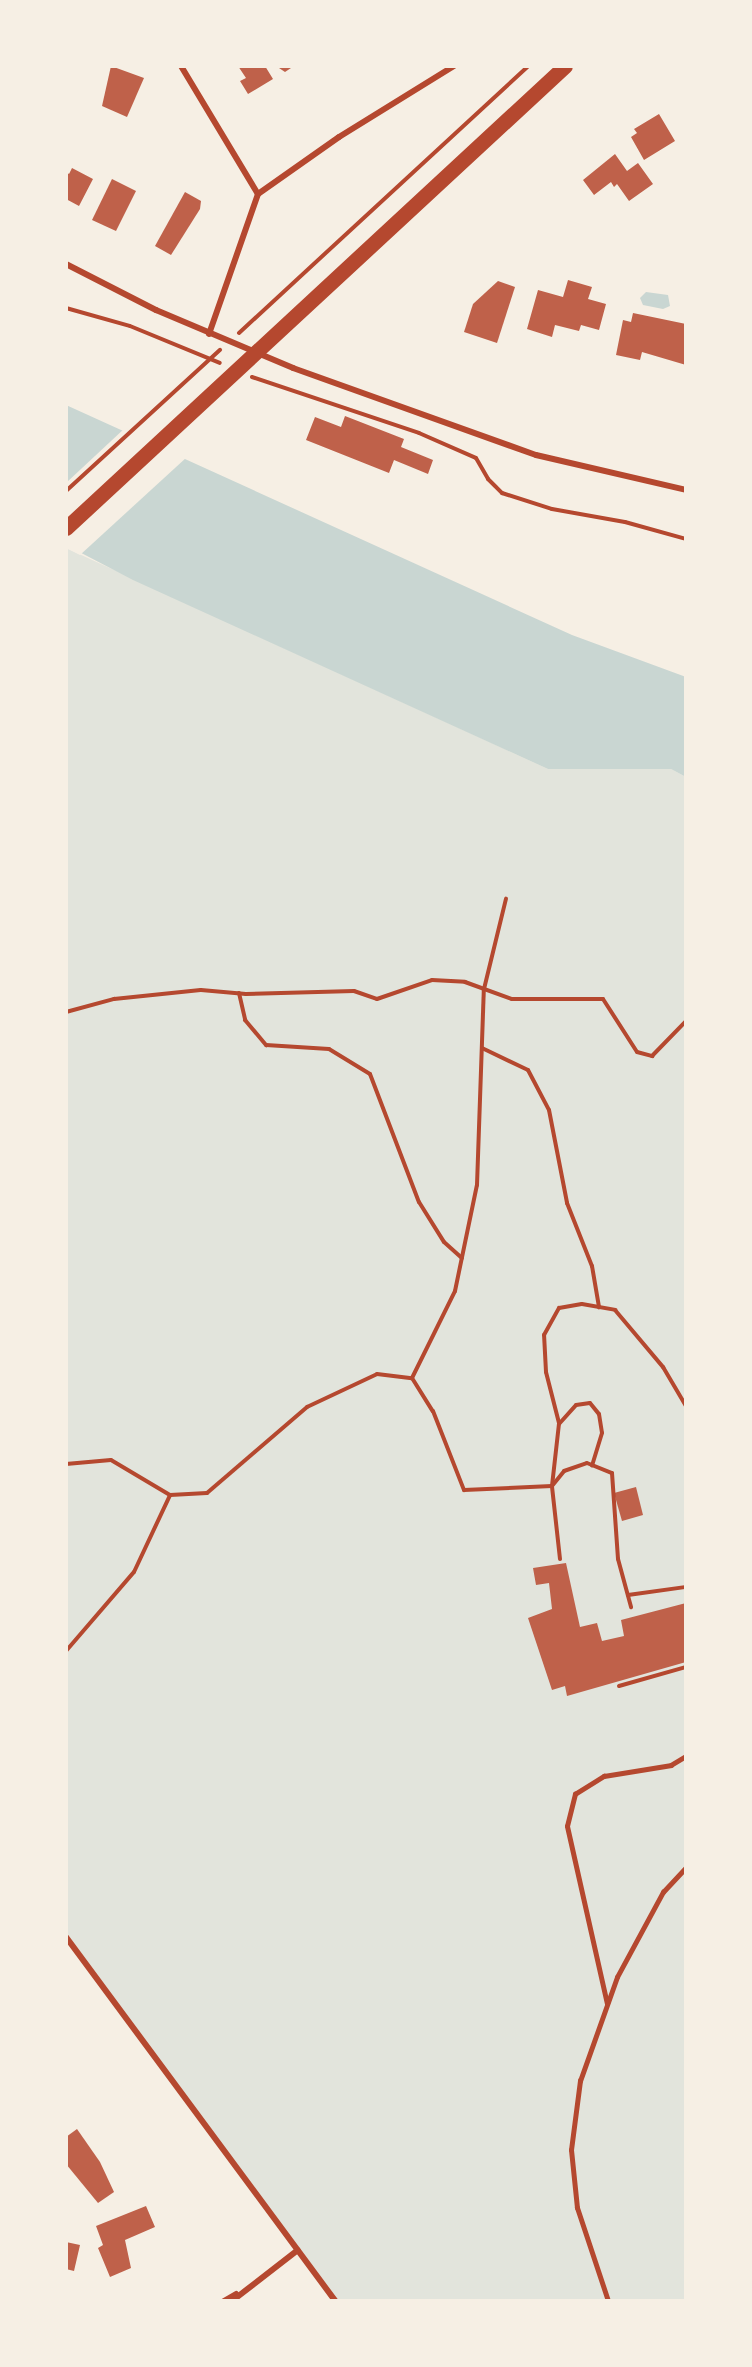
<!DOCTYPE html>
<html>
<head>
<meta charset="utf-8">
<style>
	body { margin:0 }
	#map { position:relative; width:752px; height:2367px; overflow:hidden; background:#f6efe4; font-family:"Nunito Sans",sans-serif }
	div>[style] { position:absolute }
	.green>* { inset:0; background:#e2e4dc }
	.water>* { inset:0; background:#c9d6d2 }
	.pier>* { inset:0; background:#f6efe4 }
	.building>* { inset:0; background:#bf614a }
	.path>* { height:4px; margin:-2px; padding:0 2px; transform-origin:2px; border-radius:2px; background:#b5482f }
	.service>* { height:4.5px; margin:-2.25px; padding:0 2.25px; transform-origin:2.25px; border-radius:2.25px; background:#b5482f }
	.minor>* { height:6px; margin:-3px; padding:0 3px; transform-origin:3px; border-radius:3px; background:#b5482f }
	.primary>* { height:15px; margin:-7.5px; padding:0 7.5px; transform-origin:7.5px; border-radius:7.5px; background:#b5482f }
	span { translate:-50% -50%; white-space:nowrap; text-align:center; line-height:1.15; -webkit-text-stroke:4.5px #f6efe4; paint-order:stroke }
	.frame { position:absolute; inset:0; border:68px solid #f6efe4; pointer-events:none }
</style>
</head>
<body>
<div id="map">
	<div class="green">
		<div style="clip-path:polygon(66px 548px,548px 769px,671px 769px,686px 777px,686px 2301px,336px 2301px,66px 1937px)"></div>
	</div>
	<div class="water">
		<div style="clip-path:polygon(646px 292px,668px 295px,670px 306px,663px 309px,643px 305px,640px 298px)"></div>
		<div style="clip-path:polygon(66px 405px,572px 635px,686px 677px,686px 777px,671px 769px,548px 769px,133px 580px,66px 545px)"></div>
	</div>
	<div class="pier">
		<div style="clip-path:polygon(125px 428px,187px 457px,80px 555px,66px 548px,66px 483px)"></div>
	</div>
	<div class="building">
		<div style="clip-path:polygon(111px 66px,144px 78px,127px 117px,102px 106px)"></div>
		<div style="clip-path:polygon(238px 66px,265px 66px,273px 79px,248px 94px,240px 81px,246px 78px)"></div>
		<div style="clip-path:polygon(276px 66px,294px 66px,285px 72px)"></div>
		<div style="clip-path:polygon(659px 114px,675px 141px,644px 160px,631px 137px,637px 133px,634px 129px)"></div>
		<div style="clip-path:polygon(615px 154px,627px 171px,638px 163px,653px 184px,629px 201px,617px 184px,614px 187px,611px 182px,594px 195px,583px 180px)"></div>
		<div style="clip-path:polygon(72px 168px,93px 179px,79px 206px,66px 199px,66px 172px,69px 174px)"></div>
		<div style="clip-path:polygon(112px 179px,136px 191px,116px 231px,92px 220px)"></div>
		<div style="clip-path:polygon(185px 192px,201px 201px,200px 209px,171px 255px,155px 246px)"></div>
		<div style="clip-path:polygon(568px 280px,592px 287px,588px 299px,606px 304px,599px 330px,581px 325px,579px 331px,555px 325px,552px 337px,527px 329px,538px 290px,563px 297px)"></div>
		<div style="clip-path:polygon(498px 281px,515px 287px,497px 343px,464px 332px,473px 304px)"></div>
		<div style="clip-path:polygon(633px 313px,686px 324px,686px 365px,642px 352px,640px 360px,616px 355px,623px 320px,631px 322px)"></div>
		<div style="clip-path:polygon(345px 416px,404px 439px,401px 447px,433px 460px,428px 474px,394px 460px,389px 473px,306px 440px,315px 417px,341px 427px)"></div>
		<div style="clip-path:polygon(636px 1487px,643px 1515px,622px 1521px,614px 1493px)"></div>
		<div style="clip-path:polygon(566px 1563px,580px 1627px,597px 1623px,602px 1641px,624px 1636px,621px 1620px,686px 1603px,686px 1662px,567px 1696px,565px 1686px,552px 1690px,528px 1618px,552px 1609px,549px 1583px,536px 1585px,533px 1568px)"></div>
		<div style="clip-path:polygon(77px 2129px,100px 2162px,114px 2192px,98px 2203px,66px 2164px,66px 2137px)"></div>
		<div style="clip-path:polygon(146px 2206px,155px 2227px,125px 2240px,131px 2268px,110px 2277px,98px 2248px,103px 2245px,96px 2226px)"></div>
		<div style="clip-path:polygon(66px 2242px,80px 2245px,74px 2271px,66px 2269px)"></div>
	</div>
	<div class="path">
		<div style="left:66px;top:308px;width:66px;rotate:15.7deg"></div>
		<div style="left:130px;top:326px;width:97px;rotate:22.3deg"></div>
		<div style="left:239px;top:333px;width:393px;rotate:-42.7deg"></div>
		<div style="left:252px;top:377px;width:176px;rotate:18.5deg"></div>
		<div style="left:419px;top:433px;width:62px;rotate:23.7deg"></div>
		<div style="left:476px;top:458px;width:24px;rotate:60deg"></div>
		<div style="left:488px;top:479px;width:20px;rotate:45deg"></div>
		<div style="left:502px;top:493px;width:52px;rotate:17.7deg"></div>
		<div style="left:552px;top:509px;width:74px;rotate:10.1deg"></div>
		<div style="left:625px;top:522px;width:63px;rotate:15.6deg"></div>
		<div style="left:66px;top:491px;width:209px;rotate:-42.5deg"></div>
		<div style="left:239px;top:993px;width:28px;rotate:77deg"></div>
		<div style="left:245px;top:1020px;width:33px;rotate:50deg"></div>
		<div style="left:266px;top:1045px;width:63px;rotate:3.6deg"></div>
		<div style="left:329px;top:1049px;width:48px;rotate:31.4deg"></div>
		<div style="left:370px;top:1074px;width:137px;rotate:69.1deg"></div>
		<div style="left:419px;top:1202px;width:47px;rotate:58deg"></div>
		<div style="left:444px;top:1242px;width:24px;rotate:42deg"></div>
		<div style="left:66px;top:1012px;width:50px;rotate:-15.2deg"></div>
		<div style="left:114px;top:999px;width:87px;rotate:-5.9deg"></div>
		<div style="left:201px;top:990px;width:45px;rotate:5.1deg"></div>
		<div style="left:246px;top:994px;width:108px;rotate:-1.6deg"></div>
		<div style="left:354px;top:991px;width:24px;rotate:19deg"></div>
		<div style="left:377px;top:999px;width:58px;rotate:-19.1deg"></div>
		<div style="left:432px;top:980px;width:33px;rotate:3deg"></div>
		<div style="left:465px;top:982px;width:50px;rotate:19.9deg"></div>
		<div style="left:512px;top:999px;width:91px"></div>
		<div style="left:603px;top:999px;width:63px;rotate:57.3deg"></div>
		<div style="left:637px;top:1052px;width:16px;rotate:15deg"></div>
		<div style="left:652px;top:1056px;width:49px;rotate:-45.8deg"></div>
		<div style="left:482px;top:1048px;width:51px;rotate:25.6deg"></div>
		<div style="left:528px;top:1070px;width:45px;rotate:62.3deg"></div>
		<div style="left:549px;top:1110px;width:95px;rotate:79deg"></div>
		<div style="left:567px;top:1203px;width:68px;rotate:68.4deg"></div>
		<div style="left:592px;top:1266px;width:42px;rotate:80.3deg"></div>
		<div style="left:412px;top:1378px;width:97px;rotate:-63.7deg"></div>
		<div style="left:455px;top:1291px;width:108px;rotate:-78.3deg"></div>
		<div style="left:477px;top:1185px;width:196px;rotate:-88deg"></div>
		<div style="left:484px;top:989px;width:93px;rotate:-76.3deg"></div>
		<div style="left:559px;top:1423px;width:53px;rotate:-104.3deg"></div>
		<div style="left:546px;top:1372px;width:37px;rotate:-93deg"></div>
		<div style="left:544px;top:1335px;width:31px;rotate:-61deg"></div>
		<div style="left:559px;top:1308px;width:23px;rotate:-10deg"></div>
		<div style="left:582px;top:1304px;width:34px;rotate:10deg"></div>
		<div style="left:615px;top:1310px;width:75px;rotate:49.9deg"></div>
		<div style="left:663px;top:1367px;width:45px;rotate:59.5deg"></div>
		<div style="left:66px;top:1464px;width:45px;rotate:-5.1deg"></div>
		<div style="left:111px;top:1460px;width:69px;rotate:30.7deg"></div>
		<div style="left:170px;top:1495px;width:37px;rotate:-3deg"></div>
		<div style="left:207px;top:1493px;width:132px;rotate:-40.7deg"></div>
		<div style="left:307px;top:1407px;width:77px;rotate:-25.2deg"></div>
		<div style="left:377px;top:1374px;width:35px;rotate:7deg"></div>
		<div style="left:412px;top:1378px;width:39px;rotate:58deg"></div>
		<div style="left:433px;top:1411px;width:85px;rotate:68.6deg"></div>
		<div style="left:464px;top:1490px;width:88px;rotate:-2.6deg"></div>
		<div style="left:552px;top:1486px;width:62px;rotate:-83.6deg"></div>
		<div style="left:559px;top:1424px;width:25px;rotate:-48deg"></div>
		<div style="left:576px;top:1405px;width:14px;rotate:-8deg"></div>
		<div style="left:590px;top:1403px;width:14px;rotate:51deg"></div>
		<div style="left:599px;top:1414px;width:19px;rotate:81deg"></div>
		<div style="left:602px;top:1433px;width:34px;rotate:107deg"></div>
		<div style="left:560px;top:1559px;width:73px;rotate:-96.3deg"></div>
		<div style="left:552px;top:1486px;width:19px;rotate:-51deg"></div>
		<div style="left:564px;top:1471px;width:24px;rotate:-19deg"></div>
		<div style="left:587px;top:1463px;width:27px;rotate:22deg"></div>
		<div style="left:612px;top:1473px;width:86px;rotate:86deg"></div>
		<div style="left:618px;top:1559px;width:50px;rotate:74.8deg"></div>
		<div style="left:628px;top:1595px;width:59px;rotate:-7.9deg"></div>
		<div style="left:66px;top:1651px;width:104px;rotate:-49.3deg"></div>
		<div style="left:134px;top:1572px;width:85px;rotate:-64.9deg"></div>
		<div style="left:619px;top:1686px;width:70px;rotate:-15.8deg"></div>
	</div>
	<div class="service">
		<div style="left:607px;top:2004px;width:182px;rotate:-102.7deg"></div>
		<div style="left:567px;top:1826px;width:33px;rotate:-76deg"></div>
		<div style="left:575px;top:1794px;width:34px;rotate:-32deg"></div>
		<div style="left:604px;top:1776px;width:68px;rotate:-9.3deg"></div>
		<div style="left:671px;top:1765px;width:17px;rotate:-31deg"></div>
		<div style="left:608px;top:2301px;width:98px;rotate:-108.4deg"></div>
		<div style="left:577px;top:2208px;width:58px;rotate:-95.9deg"></div>
		<div style="left:571px;top:2150px;width:70px;rotate:-82.6deg"></div>
		<div style="left:580px;top:2081px;width:110px;rotate:-70.4deg"></div>
		<div style="left:617px;top:1977px;width:97px;rotate:-61.6deg"></div>
		<div style="left:663px;top:1892px;width:34px;rotate:-47deg"></div>
	</div>
	<div class="minor">
		<div style="left:181px;top:66px;width:149px;rotate:59deg"></div>
		<div style="left:66px;top:264px;width:101px;rotate:27.1deg"></div>
		<div style="left:156px;top:310px;width:149px;rotate:22.9deg"></div>
		<div style="left:293px;top:368px;width:258px;rotate:19.7deg"></div>
		<div style="left:536px;top:455px;width:154px;rotate:13.1deg"></div>
		<div style="left:209px;top:334px;width:148px;rotate:-70.7deg"></div>
		<div style="left:258px;top:194px;width:99px;rotate:-35.1deg"></div>
		<div style="left:339px;top:137px;width:135px;rotate:-31.7deg"></div>
		<div style="left:66px;top:1937px;width:453px;rotate:53.5deg"></div>
		<div style="left:224px;top:2301px;width:14px;rotate:-30deg"></div>
		<div style="left:232px;top:2301px;width:83px;rotate:-37.7deg"></div>
	</div>
	<div class="primary">
		<div style="left:66px;top:528px;width:680px;rotate:-42.8deg"></div>
	</div>
	<div class="frame"></div>
</div>
</body>
</html>
